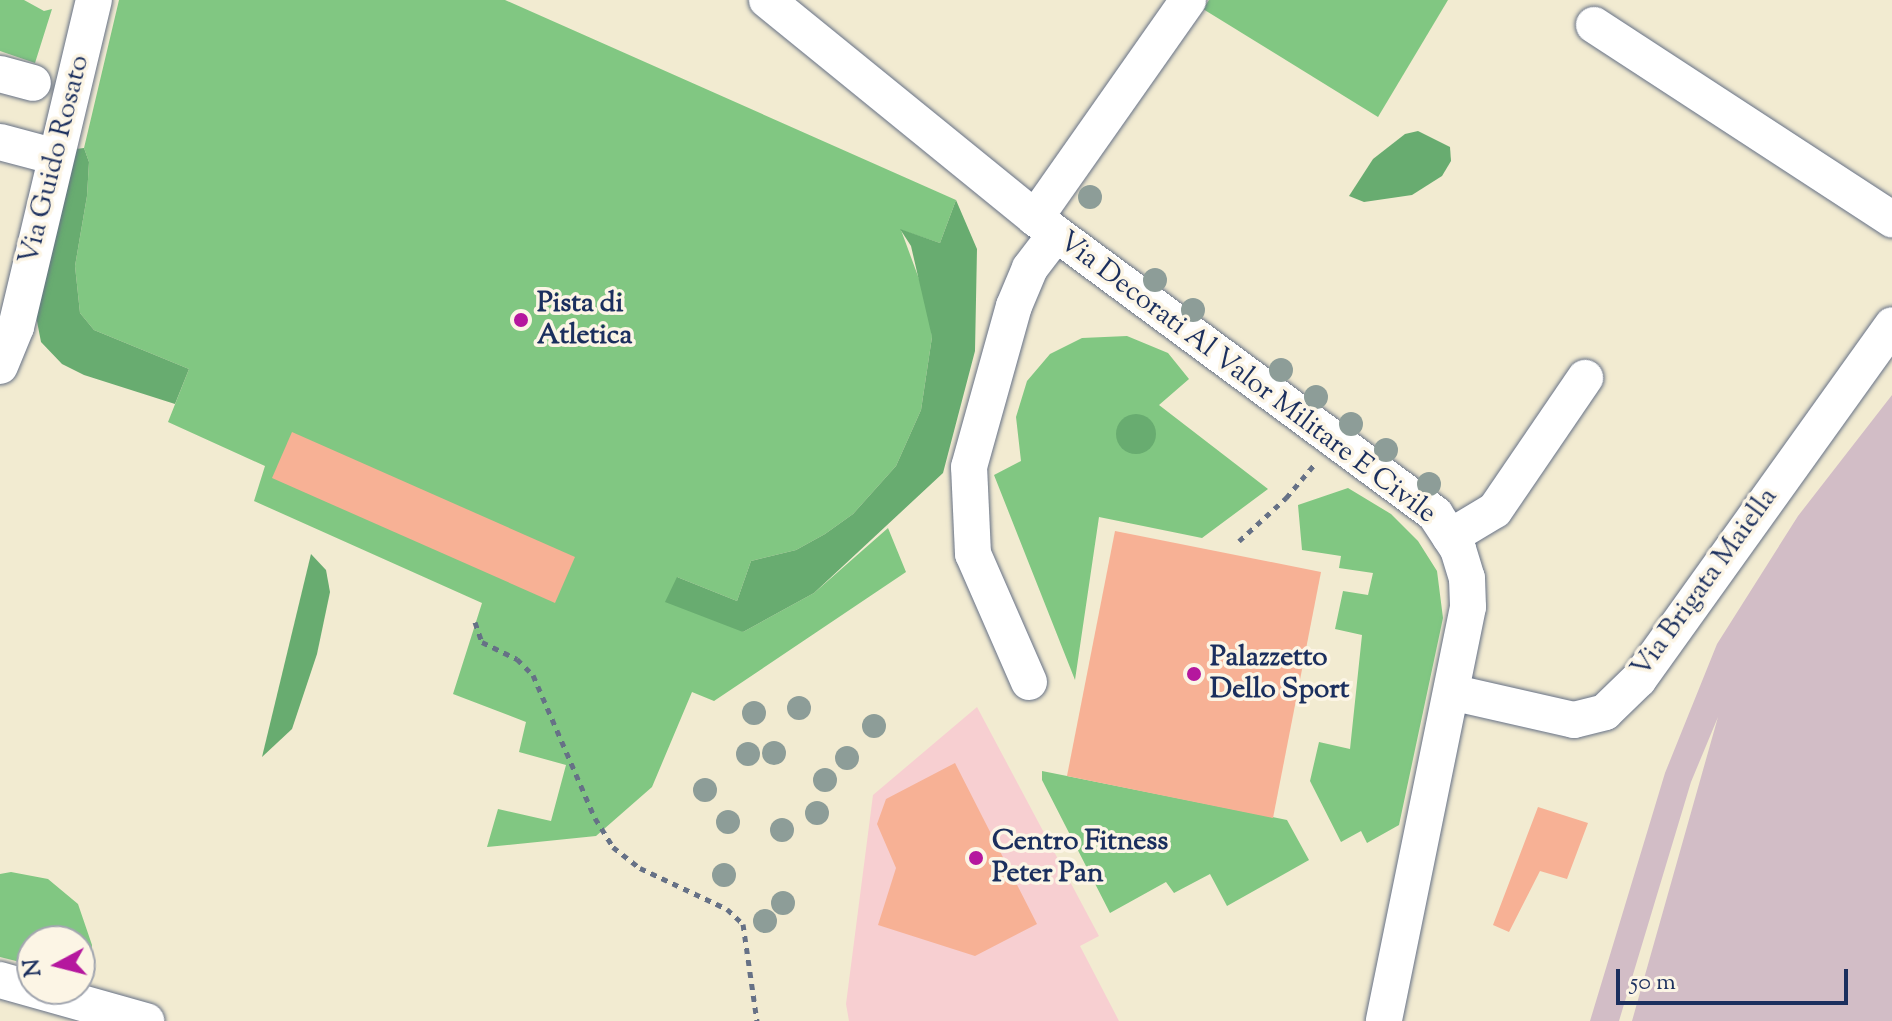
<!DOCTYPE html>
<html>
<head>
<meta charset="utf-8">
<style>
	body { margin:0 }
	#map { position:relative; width:1892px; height:1021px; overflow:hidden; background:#f2ebd1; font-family:"Sorts Mill Goudy",serif }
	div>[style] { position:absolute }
	.built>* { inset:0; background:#f7cfd1 }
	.industrial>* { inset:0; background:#d2bdc6 }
	.green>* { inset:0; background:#81c782 }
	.forest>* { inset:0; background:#68ac70 }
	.round { border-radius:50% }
	.building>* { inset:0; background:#f7b195 }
	.path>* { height:5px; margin-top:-2.5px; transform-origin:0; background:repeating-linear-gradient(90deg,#667186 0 6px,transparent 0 12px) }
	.roads { filter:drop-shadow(0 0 2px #667186) drop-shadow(0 0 2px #667186) }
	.minor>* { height:36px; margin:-18px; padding:0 18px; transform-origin:18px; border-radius:18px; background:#fff }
	.trees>* { width:24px; height:24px; margin:-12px; border-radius:50%; background:#8d9d98 }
	.dots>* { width:22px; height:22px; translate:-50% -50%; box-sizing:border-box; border:4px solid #fcf5e5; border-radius:50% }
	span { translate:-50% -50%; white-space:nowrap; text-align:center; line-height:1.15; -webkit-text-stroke:7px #fcf5e5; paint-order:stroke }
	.street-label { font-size:28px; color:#1b2f5e }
	.poi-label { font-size:28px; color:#1b2f5e; font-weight:700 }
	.left { translate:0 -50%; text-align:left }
	.north { position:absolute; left:16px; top:925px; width:80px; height:80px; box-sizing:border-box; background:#fcf5e5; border:2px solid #a2a6af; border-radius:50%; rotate:263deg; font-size:22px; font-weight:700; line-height:32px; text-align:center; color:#1b2f5e }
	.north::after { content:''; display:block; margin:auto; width:28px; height:36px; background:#b5179e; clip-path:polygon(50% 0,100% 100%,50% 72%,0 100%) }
	.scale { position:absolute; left:1616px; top:969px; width:232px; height:36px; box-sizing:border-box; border:4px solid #1b2f5e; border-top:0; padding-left:10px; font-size:24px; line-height:28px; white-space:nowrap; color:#1b2f5e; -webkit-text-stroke:6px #fcf5e5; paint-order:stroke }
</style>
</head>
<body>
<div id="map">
	<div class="built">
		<div style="clip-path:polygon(977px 707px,1099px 936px,1080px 946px,1119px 1021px,849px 1021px,846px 1004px,873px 795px)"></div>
	</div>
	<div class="industrial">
		<div style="clip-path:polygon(1892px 395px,1892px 1021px,1632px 1021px,1718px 717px,1691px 782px,1619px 1021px,1590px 1021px,1665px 773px,1717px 644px,1798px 516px)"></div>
	</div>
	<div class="green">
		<div style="clip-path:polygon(0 0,24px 0,44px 11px,52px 9px,35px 63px,0 51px)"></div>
		<div style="clip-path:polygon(119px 0,505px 0,956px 200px,940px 243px,901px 230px,929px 306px,932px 337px,921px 410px,896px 466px,853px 514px,825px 534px,796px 550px,751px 561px,737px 601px,677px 577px,743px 632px,814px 593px,888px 528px,906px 572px,714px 701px,692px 692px,652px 787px,596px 836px,487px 847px,498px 809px,551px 821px,566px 765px,519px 752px,526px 722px,453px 694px,482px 603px,254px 501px,265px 466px,168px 422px,189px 369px,94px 330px,80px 313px,75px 266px,87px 196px,89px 162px,84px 148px)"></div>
		<div style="clip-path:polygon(1209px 0,1448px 0,1378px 117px,1203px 9px)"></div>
		<div style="clip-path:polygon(1127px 336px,1168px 353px,1189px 379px,1159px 405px,1268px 489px,1202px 538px,1099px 517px,1075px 680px,994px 475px,1021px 461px,1016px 417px,1027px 381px,1050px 354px,1082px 338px)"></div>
		<div style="clip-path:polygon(1348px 488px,1391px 514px,1418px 541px,1437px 571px,1443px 618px,1399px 825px,1367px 843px,1361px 831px,1341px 842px,1310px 781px,1319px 742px,1350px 749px,1362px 635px,1335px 629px,1343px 591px,1368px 595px,1373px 573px,1339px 568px,1341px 556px,1302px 550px,1298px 505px)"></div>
		<div style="clip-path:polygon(1042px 771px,1287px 820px,1309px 860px,1227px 906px,1210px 874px,1174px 893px,1166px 882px,1110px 913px,1042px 780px)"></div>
		<div style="clip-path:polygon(11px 872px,48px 879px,78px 904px,92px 945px,88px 979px,80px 977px,80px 941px,32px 941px,32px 965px,0 957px,0 874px)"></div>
	</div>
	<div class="forest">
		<div style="clip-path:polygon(1418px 131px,1450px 147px,1451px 161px,1442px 176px,1412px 195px,1364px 202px,1349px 196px,1373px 159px,1405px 134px)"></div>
		<div style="clip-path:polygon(84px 148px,89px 162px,87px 196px,75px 266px,80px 313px,94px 330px,189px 369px,175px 404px,84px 375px,62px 364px,41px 342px,34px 306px,76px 149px)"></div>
		<div style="clip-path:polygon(956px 200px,977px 249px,975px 351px,943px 473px,814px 593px,743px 632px,665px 602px,677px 577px,737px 601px,751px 561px,796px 550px,825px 534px,853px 514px,896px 466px,921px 410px,932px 337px,911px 246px,900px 229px,940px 243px)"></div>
		<div class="round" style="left:1116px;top:414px;width:40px;height:40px"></div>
		<div style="clip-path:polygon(311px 554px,326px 570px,330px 592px,317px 654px,292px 729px,262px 757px)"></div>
	</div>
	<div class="building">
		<div style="clip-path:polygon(292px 432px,575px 557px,555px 603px,272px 478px)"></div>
		<div style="clip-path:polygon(1115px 531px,1321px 572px,1273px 818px,1067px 776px)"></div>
		<div style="clip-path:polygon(955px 763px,1037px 924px,975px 956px,878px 925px,896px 868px,877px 824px,886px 799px)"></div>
		<div style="clip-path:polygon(1538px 807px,1588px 823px,1567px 879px,1540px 871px,1509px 932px,1493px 925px)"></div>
	</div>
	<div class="path">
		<div style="left:1239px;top:541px;width:64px;rotate:-42.5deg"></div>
		<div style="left:1286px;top:498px;width:43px;rotate:-49.7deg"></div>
		<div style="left:475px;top:622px;width:21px;rotate:71deg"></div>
		<div style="left:482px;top:642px;width:39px;rotate:26deg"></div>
		<div style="left:517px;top:659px;width:23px;rotate:45deg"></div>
		<div style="left:533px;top:675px;width:156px;rotate:66.6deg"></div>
		<div style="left:595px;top:818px;width:34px;rotate:58deg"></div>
		<div style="left:613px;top:847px;width:34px;rotate:38deg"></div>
		<div style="left:640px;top:868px;width:96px;rotate:25.2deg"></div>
		<div style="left:727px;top:909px;width:22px;rotate:43deg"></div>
		<div style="left:743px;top:924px;width:98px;rotate:81.8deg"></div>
	</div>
	<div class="roads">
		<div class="minor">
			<div style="left:767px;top:0;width:345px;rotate:39.1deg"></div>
			<div style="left:1035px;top:218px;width:498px;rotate:36.5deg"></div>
			<div style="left:1435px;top:514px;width:42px;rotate:56.7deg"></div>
			<div style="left:1458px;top:549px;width:30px;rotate:73deg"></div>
			<div style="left:1467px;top:578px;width:29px;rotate:88deg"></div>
			<div style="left:1468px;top:607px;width:422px;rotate:101.5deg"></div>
			<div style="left:1594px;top:25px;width:356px;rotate:33.1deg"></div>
			<div style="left:0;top:74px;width:34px;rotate:15deg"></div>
			<div style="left:0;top:142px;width:55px;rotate:14.8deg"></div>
			<div style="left:1035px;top:218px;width:266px;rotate:-54.9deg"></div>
			<div style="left:0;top:366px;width:42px;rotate:-67.7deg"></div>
			<div style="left:16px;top:327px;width:336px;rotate:-76.6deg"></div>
			<div style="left:1450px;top:537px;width:52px;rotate:-31deg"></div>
			<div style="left:1495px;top:510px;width:160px;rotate:-55.7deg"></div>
			<div style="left:1029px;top:682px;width:140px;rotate:-113.6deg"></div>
			<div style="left:973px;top:554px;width:87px;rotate:-92.6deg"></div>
			<div style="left:969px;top:467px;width:167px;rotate:-74.4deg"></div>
			<div style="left:1014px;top:306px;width:41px;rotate:-67.2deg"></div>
			<div style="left:1030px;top:268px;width:43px;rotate:-52.6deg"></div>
			<div style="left:1455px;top:693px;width:122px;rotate:12.8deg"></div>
			<div style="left:1574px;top:720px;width:32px;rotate:-14deg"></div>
			<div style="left:1605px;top:712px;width:47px;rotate:-44.1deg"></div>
			<div style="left:1639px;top:679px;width:435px;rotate:-54.4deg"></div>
			<div style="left:0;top:980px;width:152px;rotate:15.7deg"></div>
		</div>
	</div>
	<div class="trees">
		<div style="left:1090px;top:197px"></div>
		<div style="left:1155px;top:280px"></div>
		<div style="left:1193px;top:310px"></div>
		<div style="left:1281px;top:370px"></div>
		<div style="left:1316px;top:397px"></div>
		<div style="left:1351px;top:424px"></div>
		<div style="left:1386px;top:450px"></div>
		<div style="left:1429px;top:484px"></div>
		<div style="left:799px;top:708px"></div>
		<div style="left:754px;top:713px"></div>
		<div style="left:874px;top:726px"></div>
		<div style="left:774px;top:753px"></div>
		<div style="left:748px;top:754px"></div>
		<div style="left:847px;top:758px"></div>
		<div style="left:825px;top:780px"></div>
		<div style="left:705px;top:790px"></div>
		<div style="left:817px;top:813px"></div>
		<div style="left:728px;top:822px"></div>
		<div style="left:782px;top:830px"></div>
		<div style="left:724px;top:875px"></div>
		<div style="left:783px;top:903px"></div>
		<div style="left:765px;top:921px"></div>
	</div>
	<div class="dots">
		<div style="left:521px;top:320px;background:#b5179e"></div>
		<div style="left:1194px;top:674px;background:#b5179e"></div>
		<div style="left:976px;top:858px;background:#b5179e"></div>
	</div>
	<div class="street-label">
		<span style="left:55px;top:160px;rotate:-76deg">Via Guido Rosato</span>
		<span style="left:1247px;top:378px;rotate:37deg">Via Decorati Al Valor Militare E Civile</span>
		<span style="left:1705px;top:583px;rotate:-54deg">Via Brigata Maiella</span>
	</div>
	<div class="poi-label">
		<span class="left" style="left:537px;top:320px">Pista di<br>Atletica</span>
		<span class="left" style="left:1210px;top:674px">Palazzetto<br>Dello Sport</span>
		<span class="left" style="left:992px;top:858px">Centro Fitness<br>Peter Pan</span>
	</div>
	<div class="north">N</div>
	<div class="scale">50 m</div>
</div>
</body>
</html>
